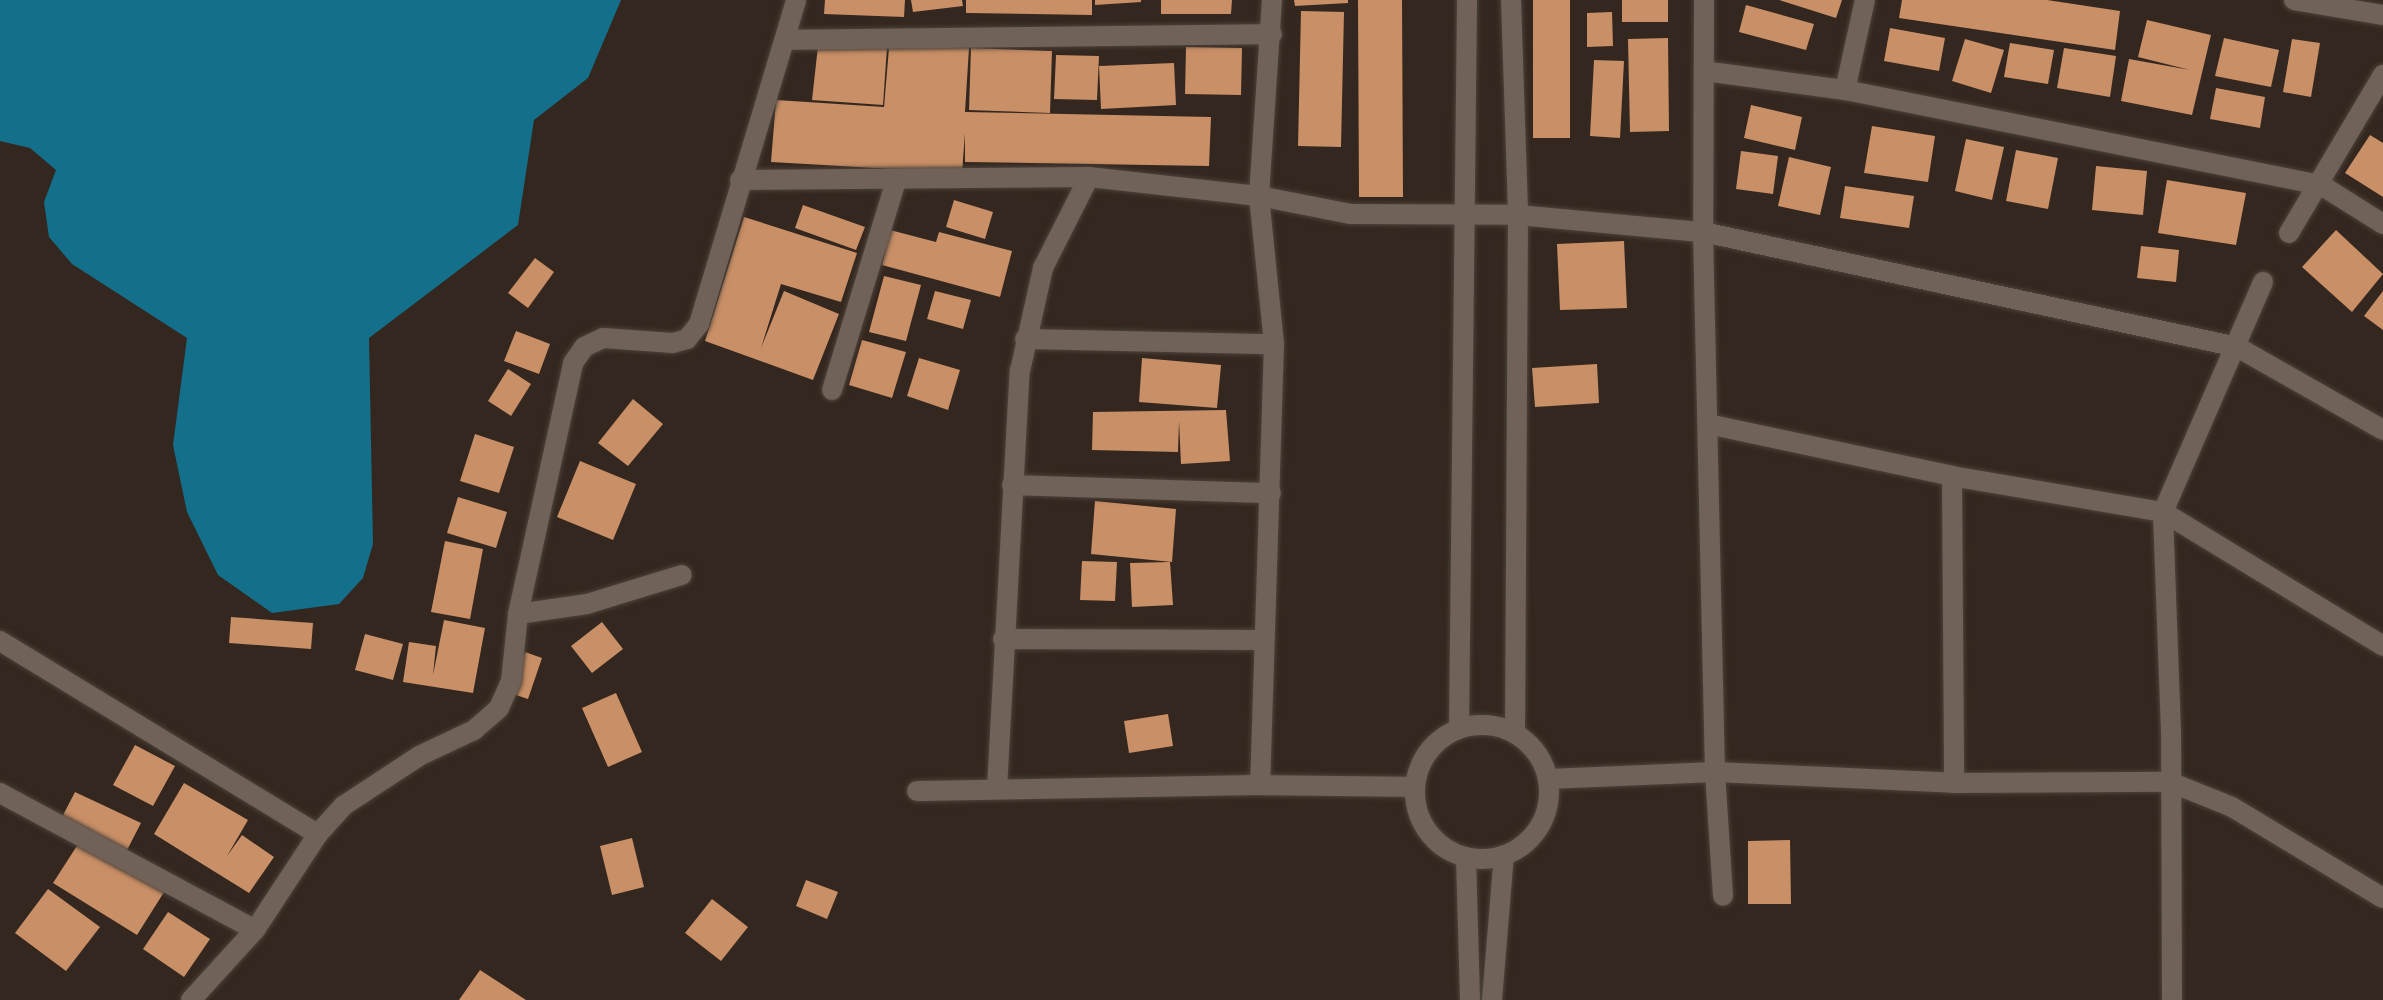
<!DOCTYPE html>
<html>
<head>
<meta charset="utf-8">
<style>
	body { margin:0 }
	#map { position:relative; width:2383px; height:1000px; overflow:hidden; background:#34271f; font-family:Spectral,serif }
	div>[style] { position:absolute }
	.water>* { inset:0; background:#136f8a }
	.building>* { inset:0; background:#c98f66 }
	.roads { filter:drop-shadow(0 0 2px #4c423b) drop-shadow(0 0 2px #4c423b) }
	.lane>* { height:20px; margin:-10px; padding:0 10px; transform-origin:10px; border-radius:10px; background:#706258 }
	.street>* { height:20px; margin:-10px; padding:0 10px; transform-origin:10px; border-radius:10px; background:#706258 }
	.street>.ring { margin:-10px; padding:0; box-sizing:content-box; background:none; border:20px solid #706258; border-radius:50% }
	span { translate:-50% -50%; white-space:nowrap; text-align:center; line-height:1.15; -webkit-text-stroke:8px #2a1e16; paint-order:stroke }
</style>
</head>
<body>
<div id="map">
	<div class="water">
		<div style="clip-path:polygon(0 0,621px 0,588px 78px,534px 120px,518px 225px,369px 338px,373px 544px,363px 578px,339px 604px,272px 613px,218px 575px,187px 512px,173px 445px,187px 338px,72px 264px,49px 237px,44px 202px,56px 170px,30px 148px,0 141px)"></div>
	</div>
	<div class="building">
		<div style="clip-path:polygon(825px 0,905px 0,904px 17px,824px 14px)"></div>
		<div style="clip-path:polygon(911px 0,962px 0,963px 6px,913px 12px)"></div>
		<div style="clip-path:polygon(966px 0,1092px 0,1092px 15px,966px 13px)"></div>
		<div style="clip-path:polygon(1095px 0,1141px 0,1141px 2px,1095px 5px)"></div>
		<div style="clip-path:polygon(1161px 0,1232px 0,1231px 14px,1161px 14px)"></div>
		<div style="clip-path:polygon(1294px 0,1348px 0,1348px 3px,1295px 6px)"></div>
		<div style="clip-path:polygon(1358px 0,1402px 0,1403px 197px,1359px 197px)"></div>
		<div style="clip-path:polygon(1533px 0,1570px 0,1570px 138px,1533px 138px)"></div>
		<div style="clip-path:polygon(1622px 0,1668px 0,1668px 22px,1622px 22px)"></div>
		<div style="clip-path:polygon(1779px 0,1842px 0,1836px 18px)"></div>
		<div style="clip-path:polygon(1902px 0,2047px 0,2120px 11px,2115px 50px,1899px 18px)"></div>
		<div style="clip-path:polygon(1746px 5px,1814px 24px,1806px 50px,1739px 32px)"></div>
		<div style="clip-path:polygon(1301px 11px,1344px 12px,1341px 147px,1298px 146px)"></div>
		<div style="clip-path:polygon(1612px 12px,1613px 46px,1587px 47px,1587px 13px)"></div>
		<div style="clip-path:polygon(2147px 20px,2211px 35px,2192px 115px,2121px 101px,2129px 59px,2190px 70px,2138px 57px)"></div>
		<div style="clip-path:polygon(1890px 28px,1945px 38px,1939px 71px,1884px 61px)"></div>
		<div style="clip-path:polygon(1668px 38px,1669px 131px,1630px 132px,1628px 39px)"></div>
		<div style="clip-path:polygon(2224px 38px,2279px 50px,2271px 87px,2215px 76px)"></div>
		<div style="clip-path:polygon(1965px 39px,2004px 50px,1991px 93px,1952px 81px)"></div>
		<div style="clip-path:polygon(2292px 39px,2320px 43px,2311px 97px,2283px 92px)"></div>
		<div style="clip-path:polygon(2010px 43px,2054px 50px,2048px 84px,2004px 77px)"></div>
		<div style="clip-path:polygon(818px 46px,887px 47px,883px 105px,812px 100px)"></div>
		<div style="clip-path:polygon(1186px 47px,1242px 48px,1241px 95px,1185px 94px)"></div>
		<div style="clip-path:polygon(889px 48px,969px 48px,965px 112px,1211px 117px,1209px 166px,965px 162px,965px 133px,962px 173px,771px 162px,776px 100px,884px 107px)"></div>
		<div style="clip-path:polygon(971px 48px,1052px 51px,1050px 113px,969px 110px)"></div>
		<div style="clip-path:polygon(2064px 48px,2116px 56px,2110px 97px,2057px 88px)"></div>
		<div style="clip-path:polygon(1056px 55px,1099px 56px,1097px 100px,1054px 99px)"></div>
		<div style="clip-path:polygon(1594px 60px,1624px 61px,1620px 138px,1590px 136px)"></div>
		<div style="clip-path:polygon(1174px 63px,1176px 105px,1101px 109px,1099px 66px)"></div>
		<div style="clip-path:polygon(2216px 88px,2265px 97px,2260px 128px,2210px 119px)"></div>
		<div style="clip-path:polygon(1751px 105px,1802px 117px,1795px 150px,1744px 138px)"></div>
		<div style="clip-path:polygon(1872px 126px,1935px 136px,1928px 182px,1864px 173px)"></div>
		<div style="clip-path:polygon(2370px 135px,2383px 143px,2383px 197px,2345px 173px)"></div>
		<div style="clip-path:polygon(1966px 139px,2004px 147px,1992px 200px,1955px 191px)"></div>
		<div style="clip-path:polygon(2016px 150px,2058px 158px,2048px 209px,2006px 201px)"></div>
		<div style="clip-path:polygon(1741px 151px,1778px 156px,1773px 194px,1736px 189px)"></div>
		<div style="clip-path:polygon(1789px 157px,1831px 167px,1820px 215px,1778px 206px)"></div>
		<div style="clip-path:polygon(2096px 166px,2147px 171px,2143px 215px,2092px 210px)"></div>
		<div style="clip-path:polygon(2167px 180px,2246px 193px,2236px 245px,2158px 233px)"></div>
		<div style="clip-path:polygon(1845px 186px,1914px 196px,1909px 228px,1840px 218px)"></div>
		<div style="clip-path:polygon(954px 200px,993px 212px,985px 239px,946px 227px)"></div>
		<div style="clip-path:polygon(803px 205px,865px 227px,856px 250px,795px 228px)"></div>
		<div style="clip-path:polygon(744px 217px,857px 253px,841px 302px,781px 284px,761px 348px,784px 291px,839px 314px,813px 380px,705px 341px)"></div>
		<div style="clip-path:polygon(890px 230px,936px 242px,939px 232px,1012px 251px,1000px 297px,882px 265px)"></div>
		<div style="clip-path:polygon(2336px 230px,2383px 274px,2352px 312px,2302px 267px)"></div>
		<div style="clip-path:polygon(1624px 241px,1627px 308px,1560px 310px,1557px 244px)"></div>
		<div style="clip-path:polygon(2141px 246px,2179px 250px,2176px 282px,2137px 278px)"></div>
		<div style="clip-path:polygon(535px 258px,554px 272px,528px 308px,508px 293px)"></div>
		<div style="clip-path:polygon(884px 276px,921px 285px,906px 341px,869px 332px)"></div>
		<div style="clip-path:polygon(935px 291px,971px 300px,963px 329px,927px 319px)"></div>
		<div style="clip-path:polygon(2383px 291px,2383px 330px,2364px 316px)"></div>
		<div style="clip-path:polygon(516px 331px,550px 344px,539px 374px,504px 361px)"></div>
		<div style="clip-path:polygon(862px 340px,906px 352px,892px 398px,849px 385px)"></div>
		<div style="clip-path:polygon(919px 358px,960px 370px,948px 410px,907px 396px)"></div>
		<div style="clip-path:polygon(1142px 358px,1221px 365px,1217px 408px,1139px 402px)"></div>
		<div style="clip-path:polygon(1597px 364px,1599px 403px,1535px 407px,1532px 368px)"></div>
		<div style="clip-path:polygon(508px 369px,531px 384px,511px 416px,488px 401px)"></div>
		<div style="clip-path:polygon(633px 399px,663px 424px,628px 466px,598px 443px)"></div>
		<div style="clip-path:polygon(1226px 410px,1230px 461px,1181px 464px,1179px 421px,1178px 452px,1092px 450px,1093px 412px)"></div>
		<div style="clip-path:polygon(475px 434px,514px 447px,499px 493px,460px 481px)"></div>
		<div style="clip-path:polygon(580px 461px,636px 484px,613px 540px,557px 517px)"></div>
		<div style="clip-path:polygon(458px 497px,507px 512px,496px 548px,447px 533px)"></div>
		<div style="clip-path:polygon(1095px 501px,1176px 509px,1172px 562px,1091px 554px)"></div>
		<div style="clip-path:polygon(445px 541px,483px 549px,470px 619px,431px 612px)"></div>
		<div style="clip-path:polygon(1082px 561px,1117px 562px,1115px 601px,1080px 600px)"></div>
		<div style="clip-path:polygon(1170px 562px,1173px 605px,1132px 607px,1130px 563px)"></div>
		<div style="clip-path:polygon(231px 617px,313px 623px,311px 649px,229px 643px)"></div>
		<div style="clip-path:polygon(444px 620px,485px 628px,473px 693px,403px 682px,409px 642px,436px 646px,433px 675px)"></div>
		<div style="clip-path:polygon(602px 622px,623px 649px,592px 673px,571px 646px)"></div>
		<div style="clip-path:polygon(365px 634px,403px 644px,393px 680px,355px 670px)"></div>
		<div style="clip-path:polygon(525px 652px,542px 658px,528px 699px,510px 693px)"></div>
		<div style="clip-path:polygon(616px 693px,642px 752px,608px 767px,582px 708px)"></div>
		<div style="clip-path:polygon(1168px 714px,1173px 746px,1129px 753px,1124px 721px)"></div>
		<div style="clip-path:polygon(135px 745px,175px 766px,153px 806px,113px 785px)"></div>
		<div style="clip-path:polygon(184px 783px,248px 820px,227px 856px,242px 835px,274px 857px,249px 893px,154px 834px)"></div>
		<div style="clip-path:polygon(75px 792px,141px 823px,125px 854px,59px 823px)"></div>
		<div style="clip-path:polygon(82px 838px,166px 889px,137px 935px,53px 883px)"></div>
		<div style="clip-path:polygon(632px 838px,644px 887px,612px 895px,600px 846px)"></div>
		<div style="clip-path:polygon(1790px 840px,1791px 904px,1748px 904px,1748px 841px)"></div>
		<div style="clip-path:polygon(806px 880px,838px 892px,827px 919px,796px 906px)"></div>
		<div style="clip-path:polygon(48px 889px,100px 927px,66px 971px,15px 933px)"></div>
		<div style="clip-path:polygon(712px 899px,748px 927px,721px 961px,685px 933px)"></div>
		<div style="clip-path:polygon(168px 912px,210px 939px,184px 977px,143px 949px)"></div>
		<div style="clip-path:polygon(480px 970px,526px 1000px,459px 1000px)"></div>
	</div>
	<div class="roads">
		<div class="lane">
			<div style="left:1715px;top:772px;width:124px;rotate:86.3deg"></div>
		</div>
		<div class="street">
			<div style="left:1272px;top:0;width:196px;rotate:93.8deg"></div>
			<div style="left:1259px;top:196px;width:149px;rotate:84.2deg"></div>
			<div style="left:1274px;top:344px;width:441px;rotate:91.8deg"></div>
			<div style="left:1260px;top:785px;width:154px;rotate:0.7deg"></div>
			<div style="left:1511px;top:0;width:215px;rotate:88.1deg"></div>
			<div style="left:1518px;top:215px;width:519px;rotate:90.33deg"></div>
			<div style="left:1704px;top:0;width:232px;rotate:90.2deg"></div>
			<div style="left:1703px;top:232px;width:540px;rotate:88.73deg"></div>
			<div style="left:2294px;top:0;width:90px;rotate:9.6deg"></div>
			<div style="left:785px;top:40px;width:487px;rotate:-0.7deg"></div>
			<div style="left:1704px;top:71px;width:142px;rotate:7.7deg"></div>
			<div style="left:1845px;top:90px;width:485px;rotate:11.3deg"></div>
			<div style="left:2321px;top:185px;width:73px;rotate:32.2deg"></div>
			<div style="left:1845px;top:90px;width:92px;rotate:-77.5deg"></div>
			<div style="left:740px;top:180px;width:349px;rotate:-0.5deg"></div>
			<div style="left:1089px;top:177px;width:171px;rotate:6.4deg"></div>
			<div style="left:1259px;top:196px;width:94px;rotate:11.1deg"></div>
			<div style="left:1351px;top:214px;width:167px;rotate:0.3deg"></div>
			<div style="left:1518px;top:215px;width:186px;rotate:5.3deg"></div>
			<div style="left:1703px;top:232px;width:546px;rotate:12.15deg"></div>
			<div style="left:2237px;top:347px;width:168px;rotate:29.6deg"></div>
			<div style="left:2289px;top:233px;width:184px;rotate:-59.3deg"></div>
			<div style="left:1025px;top:339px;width:249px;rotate:1.2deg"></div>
			<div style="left:832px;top:390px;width:219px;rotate:-73deg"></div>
			<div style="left:1708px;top:424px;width:249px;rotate:12deg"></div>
			<div style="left:1952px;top:476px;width:214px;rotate:9.7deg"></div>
			<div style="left:2163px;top:512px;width:258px;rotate:31.3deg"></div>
			<div style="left:1952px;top:476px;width:307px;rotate:89.6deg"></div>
			<div style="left:1012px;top:485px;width:259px;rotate:1.8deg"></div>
			<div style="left:518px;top:614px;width:70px;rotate:-8.2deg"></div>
			<div style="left:587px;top:604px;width:99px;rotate:-17deg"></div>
			<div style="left:1003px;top:639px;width:261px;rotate:0.2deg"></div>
			<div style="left:0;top:641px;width:372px;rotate:31.3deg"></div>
			<div class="ring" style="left:1415px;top:725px;width:114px;height:114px"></div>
			<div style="left:1459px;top:729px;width:729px;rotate:-89.37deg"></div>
			<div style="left:1548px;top:779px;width:167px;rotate:-2.4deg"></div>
			<div style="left:1715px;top:772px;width:239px;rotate:2.6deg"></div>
			<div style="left:1954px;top:783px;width:216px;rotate:-0.3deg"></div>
			<div style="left:2170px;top:782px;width:67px;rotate:22deg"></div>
			<div style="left:2232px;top:807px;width:176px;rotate:31.1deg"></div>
			<div style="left:997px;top:789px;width:419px;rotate:-86.9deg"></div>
			<div style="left:1020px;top:371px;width:106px;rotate:-77.4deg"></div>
			<div style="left:1043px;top:268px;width:102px;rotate:-63.2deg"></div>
			<div style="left:917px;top:791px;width:343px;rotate:-1deg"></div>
			<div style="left:0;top:793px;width:289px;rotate:28.2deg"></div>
			<div style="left:1466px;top:857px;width:143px;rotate:88.4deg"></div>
			<div style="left:191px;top:1000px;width:95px;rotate:-47.6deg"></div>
			<div style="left:255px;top:930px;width:115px;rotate:-56.7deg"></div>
			<div style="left:318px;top:834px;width:38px;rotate:-48deg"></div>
			<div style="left:343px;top:806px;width:91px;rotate:-33.3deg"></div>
			<div style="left:419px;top:756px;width:61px;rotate:-25.3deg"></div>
			<div style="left:474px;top:730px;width:33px;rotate:-41deg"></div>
			<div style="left:499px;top:708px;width:30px;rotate:-66deg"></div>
			<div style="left:511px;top:681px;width:67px;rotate:-84deg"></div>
			<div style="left:518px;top:614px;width:257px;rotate:-77.6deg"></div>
			<div style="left:573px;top:363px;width:19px;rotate:-55deg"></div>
			<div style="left:584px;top:347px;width:21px;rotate:-25deg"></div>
			<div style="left:603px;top:338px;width:70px;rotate:4.1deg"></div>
			<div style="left:673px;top:343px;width:15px;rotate:-16deg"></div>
			<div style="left:687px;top:339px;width:19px;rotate:-51deg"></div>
			<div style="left:699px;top:324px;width:338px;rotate:-73.3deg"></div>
			<div style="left:1492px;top:1000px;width:145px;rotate:-85.3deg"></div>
			<div style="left:2172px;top:1000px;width:268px;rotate:-90.2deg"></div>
			<div style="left:2171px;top:732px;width:220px;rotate:-92.1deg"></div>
			<div style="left:2163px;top:512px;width:251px;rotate:-66.5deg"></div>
		</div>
	</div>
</div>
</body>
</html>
